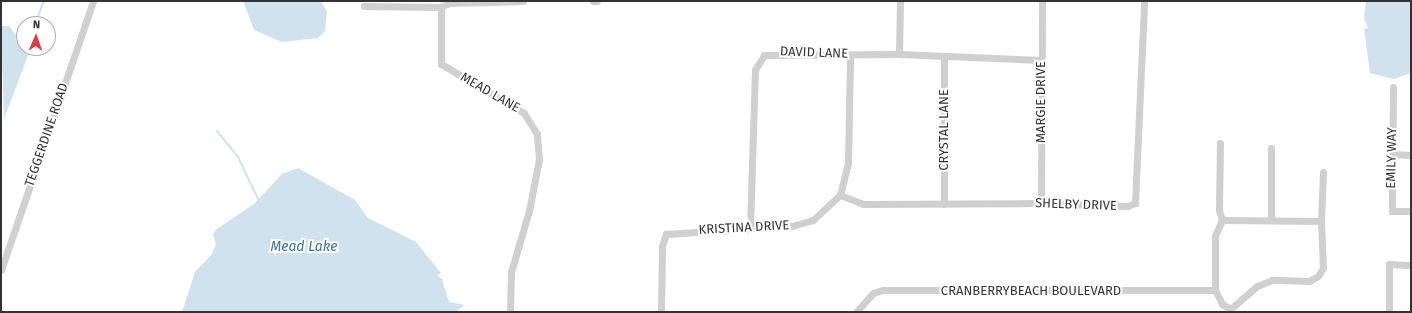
<!DOCTYPE html>
<html>
<head>
<meta charset="utf-8">
<style>
	body { margin:0 }
	#map { position:relative; width:1412px; height:313px; overflow:hidden; background:#fff; font-family:"Fira Sans",sans-serif }
	div>[style] { position:absolute }
	.water>* { inset:0; background:#cfe2ee }
	.stream>* { height:2px; margin:-1px; padding:0 1px; transform-origin:1px; border-radius:1px; background:#cfe2ee }
	.minor>* { height:7px; margin:-3.5px; padding:0 3.5px; transform-origin:3.5px; border-radius:3.5px; background:#d0d0d0 }
	span { translate:-50% -50%; white-space:nowrap; text-align:center; line-height:1.15; -webkit-text-stroke:4px #fff; paint-order:stroke }
	.street-label { font-size:13px; color:#333 }
	.water-label { font-size:14px; color:#3f7597; font-style:italic }
	.frame { position:absolute; inset:0; border:2px solid #333; pointer-events:none }
	.north { position:absolute; left:16px; top:16px; width:40px; height:40px; box-sizing:border-box; background:#fff; border:1px solid #adadad; border-radius:50%; rotate:2deg; font-size:11px; font-weight:700; line-height:16px; text-align:center; color:#333 }
	.north::after { content:''; display:block; margin:auto; width:14px; height:18px; background:#e63946; clip-path:polygon(50% 0,100% 100%,50% 72%,0 100%) }
</style>
</head>
<body>
<div id="map">
	<div class="water">
		<div style="clip-path:polygon(243px 1px,321px 1px,327px 12px,325px 31px,318px 38px,282px 42px,254px 30px)"></div>
		<div style="clip-path:polygon(1366px 1px,1411px 1px,1411px 73px,1394px 79px,1370px 73px,1364px 29px,1368px 28px,1364px 18px)"></div>
		<div style="clip-path:polygon(1px 26px,9px 26px,29px 53px,4px 119px)"></div>
		<div style="clip-path:polygon(298px 168px,355px 200px,368px 218px,416px 242px,441px 273px,437px 276px,442px 279px,449px 302px,465px 305px,455px 312px,182px 312px,195px 272px,212px 254px,216px 244px,213px 234px,217px 229px,254px 204px,282px 174px)"></div>
	</div>
	<div class="stream">
		<div style="left:35px;top:24px;width:25px;rotate:-69deg"></div>
		<div style="left:217px;top:131px;width:33px;rotate:51deg"></div>
		<div style="left:238px;top:157px;width:47px;rotate:64.5deg"></div>
	</div>
	<div class="minor">
		<div style="left:593px;top:1px;width:4px"></div>
		<div style="left:364px;top:6px;width:77px;rotate:0.7deg"></div>
		<div style="left:899px;top:54px;width:53px;rotate:-88.9deg"></div>
		<div style="left:944px;top:56px;width:148px;rotate:90deg"></div>
		<div style="left:1393px;top:87px;width:124px;rotate:90.5deg"></div>
		<div style="left:1392px;top:211px;width:19px"></div>
		<div style="left:1220px;top:143px;width:67px;rotate:90.9deg"></div>
		<div style="left:1219px;top:210px;width:10px;rotate:73deg"></div>
		<div style="left:1393px;top:154px;width:18px;rotate:3deg"></div>
		<div style="left:840px;top:195px;width:25px;rotate:21deg"></div>
		<div style="left:863px;top:204px;width:178px;rotate:-0.3deg"></div>
		<div style="left:1041px;top:203px;width:87px;rotate:2deg"></div>
		<div style="left:1128px;top:206px;width:8px;rotate:-23deg"></div>
		<div style="left:1135px;top:203px;width:202px;rotate:-87.4deg"></div>
		<div style="left:1041px;top:203px;width:202px;rotate:-89.7deg"></div>
		<div style="left:1271px;top:218px;width:70px;rotate:-90deg"></div>
		<div style="left:1222px;top:220px;width:99px;rotate:0.6deg"></div>
		<div style="left:1321px;top:221px;width:47px;rotate:87.6deg"></div>
		<div style="left:1323px;top:268px;width:9px;rotate:122deg"></div>
		<div style="left:1318px;top:276px;width:10px;rotate:151deg"></div>
		<div style="left:1309px;top:281px;width:37px;rotate:-178deg"></div>
		<div style="left:1272px;top:280px;width:16px;rotate:158deg"></div>
		<div style="left:1257px;top:286px;width:35px;rotate:139deg"></div>
		<div style="left:1222px;top:220px;width:17px;rotate:114deg"></div>
		<div style="left:1215px;top:236px;width:54px;rotate:90deg"></div>
		<div style="left:1215px;top:290px;width:16px;rotate:63deg"></div>
		<div style="left:1222px;top:304px;width:10px;rotate:29deg"></div>
		<div style="left:1321px;top:221px;width:49px;rotate:-87.7deg"></div>
		<div style="left:750px;top:228px;width:158px;rotate:-88.2deg"></div>
		<div style="left:755px;top:70px;width:17px;rotate:-59deg"></div>
		<div style="left:764px;top:55px;width:135px;rotate:-0.4deg"></div>
		<div style="left:899px;top:54px;width:142px;rotate:2.4deg"></div>
		<div style="left:1px;top:270px;width:284px;rotate:-71.1deg"></div>
		<div style="left:510px;top:312px;width:40px;rotate:-88.6deg"></div>
		<div style="left:511px;top:272px;width:64px;rotate:-73.6deg"></div>
		<div style="left:529px;top:211px;width:53px;rotate:-79.1deg"></div>
		<div style="left:539px;top:159px;width:25px;rotate:-95deg"></div>
		<div style="left:537px;top:134px;width:25px;rotate:-122deg"></div>
		<div style="left:524px;top:113px;width:96px;rotate:-149.4deg"></div>
		<div style="left:441px;top:64px;width:57px;rotate:-90deg"></div>
		<div style="left:441px;top:7px;width:9px;rotate:-27deg"></div>
		<div style="left:449px;top:3px;width:74px;rotate:-1.5deg"></div>
		<div style="left:661px;top:312px;width:66px;rotate:-89.1deg"></div>
		<div style="left:662px;top:246px;width:13px;rotate:-72deg"></div>
		<div style="left:666px;top:234px;width:126px;rotate:-3.6deg"></div>
		<div style="left:792px;top:226px;width:22px;rotate:-16deg"></div>
		<div style="left:813px;top:220px;width:37px;rotate:-43deg"></div>
		<div style="left:840px;top:195px;width:32px;rotate:-76deg"></div>
		<div style="left:848px;top:164px;width:109px;rotate:-88.9deg"></div>
		<div style="left:856px;top:312px;width:25px;rotate:-48deg"></div>
		<div style="left:873px;top:293px;width:10px;rotate:-17deg"></div>
		<div style="left:883px;top:290px;width:332px"></div>
		<div style="left:1389px;top:312px;width:48px;rotate:-90deg"></div>
		<div style="left:1389px;top:264px;width:22px;rotate:3deg"></div>
	</div>
	<div class="street-label">
		<span style="left:814px;top:53px;rotate:2deg">DAVID LANE</span>
		<span style="left:490px;top:93px;rotate:30deg">MEAD LANE</span>
		<span style="left:1041px;top:102px;rotate:-90deg">MARGIE DRIVE</span>
		<span style="left:944px;top:130px;rotate:-90deg">CRYSTAL LANE</span>
		<span style="left:47px;top:135px;rotate:-71deg">TEGGERDINE ROAD</span>
		<span style="left:1392px;top:158px;rotate:-89deg">EMILY WAY</span>
		<span style="left:1076px;top:205px;rotate:2deg">SHELBY DRIVE</span>
		<span style="left:744px;top:228px;rotate:-3deg">KRISTINA DRIVE</span>
		<span style="left:1031px;top:291px">CRANBERRYBEACH BOULEVARD</span>
	</div>
	<div class="water-label">
		<span style="left:304px;top:247px">Mead Lake</span>
	</div>
	<div class="frame"></div>
	<div class="north">N</div>
</div>
</body>
</html>
